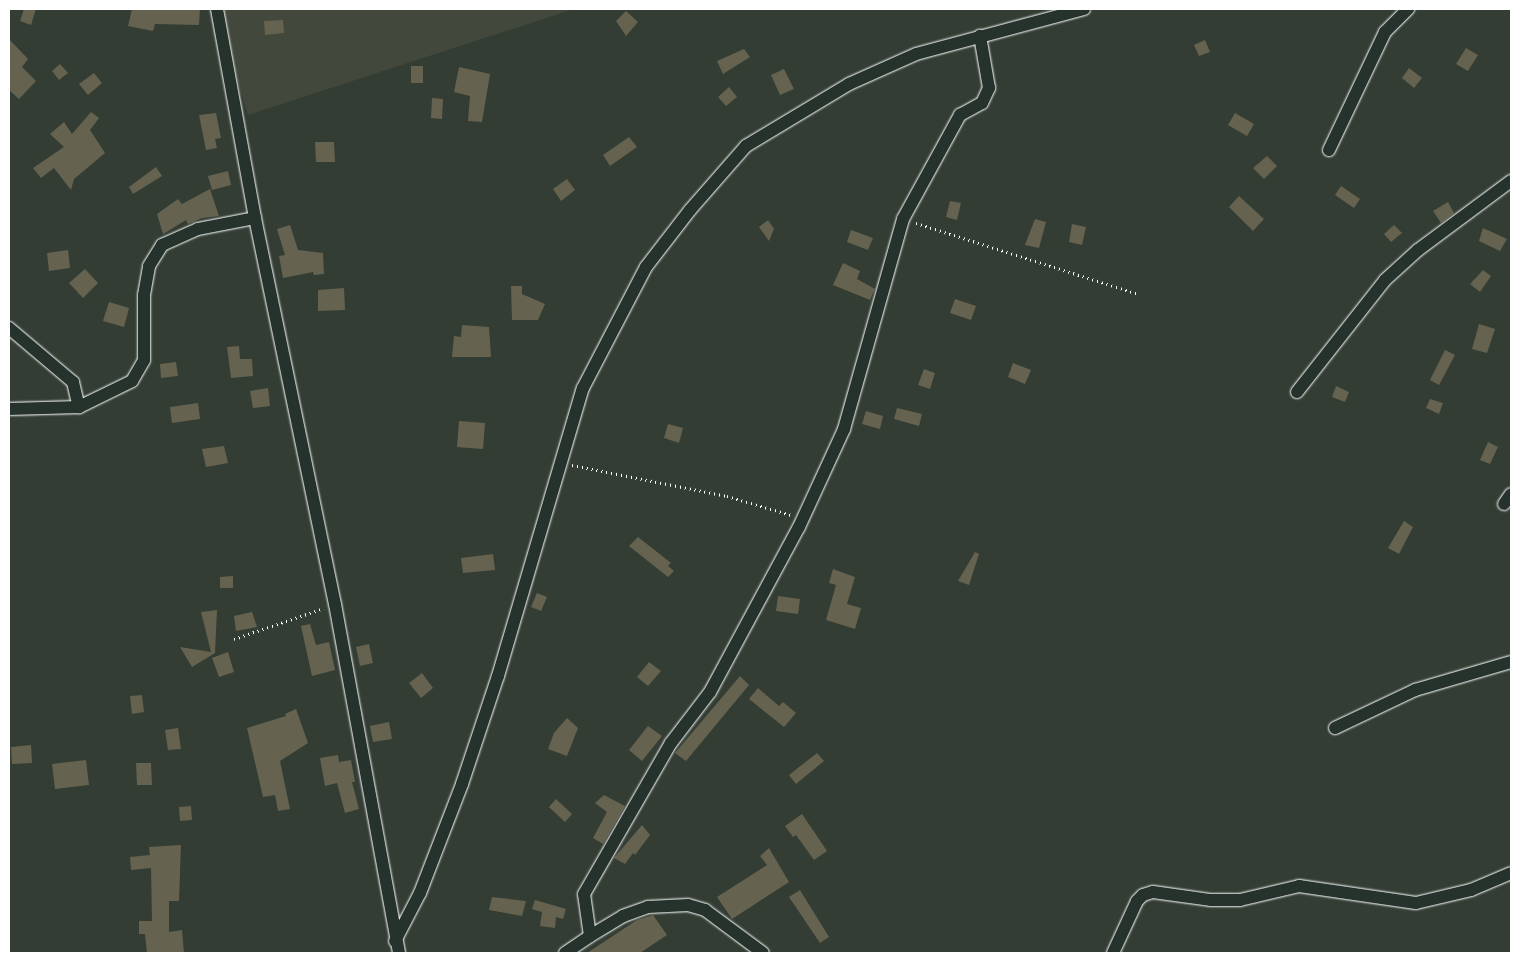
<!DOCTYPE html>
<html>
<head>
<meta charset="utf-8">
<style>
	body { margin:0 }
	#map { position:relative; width:1520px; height:962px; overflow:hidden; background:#333d34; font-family:"Patrick Hand",sans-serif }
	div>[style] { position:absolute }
	.built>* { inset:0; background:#42483c }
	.building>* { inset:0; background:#65634f }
	.path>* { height:2.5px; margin-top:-1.25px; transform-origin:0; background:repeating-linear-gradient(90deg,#fff 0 1px,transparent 0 5px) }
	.roads { filter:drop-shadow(0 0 1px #fff) drop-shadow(0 0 1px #fff) }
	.street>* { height:12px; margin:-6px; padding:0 6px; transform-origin:6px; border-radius:6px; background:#26332d }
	span { translate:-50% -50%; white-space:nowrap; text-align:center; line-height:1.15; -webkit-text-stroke:5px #26332d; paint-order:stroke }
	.frame { position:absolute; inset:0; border:10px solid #fff; pointer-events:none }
</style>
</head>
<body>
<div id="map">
	<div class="built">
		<div style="clip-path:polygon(215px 9px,574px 9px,248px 115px)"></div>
	</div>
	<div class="building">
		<div style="clip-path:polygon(24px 9px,36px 9px,31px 25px,20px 21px)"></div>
		<div style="clip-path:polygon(132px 9px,200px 9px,199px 25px,155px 24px,153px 31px,128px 26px)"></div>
		<div style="clip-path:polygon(626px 11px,638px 22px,626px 36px,616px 21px)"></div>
		<div style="clip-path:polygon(283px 20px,284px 33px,265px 35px,264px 21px)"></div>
		<div style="clip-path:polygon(9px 39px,28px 59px,22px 67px,36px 81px,19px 99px,9px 90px)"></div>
		<div style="clip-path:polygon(1205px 40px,1210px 52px,1199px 56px,1194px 45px)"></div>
		<div style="clip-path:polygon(1466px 48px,1478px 55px,1468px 71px,1456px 64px)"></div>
		<div style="clip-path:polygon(744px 49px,750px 57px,723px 74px,717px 61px)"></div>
		<div style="clip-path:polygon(60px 64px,68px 73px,59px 80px,52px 71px)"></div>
		<div style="clip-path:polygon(411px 66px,423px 66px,423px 83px,411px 83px)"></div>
		<div style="clip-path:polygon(459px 67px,490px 74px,482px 122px,468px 121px,470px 96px,454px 92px)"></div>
		<div style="clip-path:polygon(1409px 68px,1422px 78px,1414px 88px,1402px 78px)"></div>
		<div style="clip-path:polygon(784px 69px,794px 89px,780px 95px,771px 75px)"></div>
		<div style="clip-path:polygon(94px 73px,102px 83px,88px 95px,79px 84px)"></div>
		<div style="clip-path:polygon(729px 87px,737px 97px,726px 106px,718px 97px)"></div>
		<div style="clip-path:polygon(432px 98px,443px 99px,442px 119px,431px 118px)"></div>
		<div style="clip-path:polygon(91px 112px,99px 118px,90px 130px,105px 153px,74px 179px,71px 190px,54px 168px,41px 178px,33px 168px,64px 147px,50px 134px,64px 122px,72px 134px)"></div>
		<div style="clip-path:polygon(216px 113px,221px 138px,215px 139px,217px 148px,206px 150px,199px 115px)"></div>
		<div style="clip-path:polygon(1235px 113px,1254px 124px,1247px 136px,1228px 125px)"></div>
		<div style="clip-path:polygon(629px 137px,637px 147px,610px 166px,603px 155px)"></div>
		<div style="clip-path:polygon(315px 142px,334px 142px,335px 162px,316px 162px)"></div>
		<div style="clip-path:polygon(1267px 156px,1277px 166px,1264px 179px,1253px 168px)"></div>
		<div style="clip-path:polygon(156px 167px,162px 176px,133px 194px,129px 187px)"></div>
		<div style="clip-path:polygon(228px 171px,231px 185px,212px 190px,208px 176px)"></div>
		<div style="clip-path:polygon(567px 179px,575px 190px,561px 201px,553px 189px)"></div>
		<div style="clip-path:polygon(1341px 186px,1360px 199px,1354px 208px,1335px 195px)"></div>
		<div style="clip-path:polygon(210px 189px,219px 216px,202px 218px,188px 224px,186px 220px,163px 234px,157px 214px,178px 199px,182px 204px)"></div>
		<div style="clip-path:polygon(1239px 196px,1264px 219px,1253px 231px,1229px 207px)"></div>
		<div style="clip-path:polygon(950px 201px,961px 203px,957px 220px,946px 217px)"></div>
		<div style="clip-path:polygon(1448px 202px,1454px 213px,1441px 223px,1433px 211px)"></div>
		<div style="clip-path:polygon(1035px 219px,1046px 222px,1039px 248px,1025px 245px)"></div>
		<div style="clip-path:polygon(768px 220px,774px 229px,769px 241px,759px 227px)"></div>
		<div style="clip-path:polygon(1072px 224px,1086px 227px,1082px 245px,1069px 242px)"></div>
		<div style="clip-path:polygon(290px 225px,298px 250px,323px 253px,324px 274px,314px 275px,313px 272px,283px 278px,279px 256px,285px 255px,277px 229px)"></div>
		<div style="clip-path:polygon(1394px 225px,1402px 233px,1391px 242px,1384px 234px)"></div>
		<div style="clip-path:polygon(1483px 228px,1507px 239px,1500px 251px,1479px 241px)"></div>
		<div style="clip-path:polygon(851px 230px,873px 238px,868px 250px,847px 242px)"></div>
		<div style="clip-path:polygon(68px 250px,70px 268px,49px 271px,47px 253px)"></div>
		<div style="clip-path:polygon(843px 263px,860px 271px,857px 279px,875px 289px,870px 300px,833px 285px)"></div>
		<div style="clip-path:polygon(85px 269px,98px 283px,83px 298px,69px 283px)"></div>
		<div style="clip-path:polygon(1483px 270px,1491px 276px,1480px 292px,1470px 284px)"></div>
		<div style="clip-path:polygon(511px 286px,522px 286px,522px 294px,545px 304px,538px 320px,512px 320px)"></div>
		<div style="clip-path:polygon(344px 288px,345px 310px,318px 311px,318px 290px)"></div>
		<div style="clip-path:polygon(955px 299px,976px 306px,971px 320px,950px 313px)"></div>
		<div style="clip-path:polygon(109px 302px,129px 308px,124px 327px,103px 321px)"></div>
		<div style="clip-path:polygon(1479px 324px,1495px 329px,1487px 353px,1472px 349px)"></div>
		<div style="clip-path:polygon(462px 325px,489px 327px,491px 357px,452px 357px,454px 336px,461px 337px)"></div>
		<div style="clip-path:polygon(239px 346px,240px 359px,252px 359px,253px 376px,231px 378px,227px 347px)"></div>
		<div style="clip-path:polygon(1445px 350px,1455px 355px,1439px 385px,1430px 380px)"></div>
		<div style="clip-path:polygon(176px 362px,178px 376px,161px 378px,160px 364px)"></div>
		<div style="clip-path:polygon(1013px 363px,1031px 370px,1025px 384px,1008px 377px)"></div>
		<div style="clip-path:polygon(924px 369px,935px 373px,930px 389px,918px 385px)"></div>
		<div style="clip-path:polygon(1336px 386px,1349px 392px,1345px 402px,1332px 397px)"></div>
		<div style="clip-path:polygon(268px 388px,270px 406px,253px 408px,250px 391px)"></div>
		<div style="clip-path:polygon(1430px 399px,1443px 403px,1439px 414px,1426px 408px)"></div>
		<div style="clip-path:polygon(198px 403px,200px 419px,172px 423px,170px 407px)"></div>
		<div style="clip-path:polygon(897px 408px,922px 414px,919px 426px,894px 419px)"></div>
		<div style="clip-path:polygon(866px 411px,883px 416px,880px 429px,862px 424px)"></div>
		<div style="clip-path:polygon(459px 421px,485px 423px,483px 449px,457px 447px)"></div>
		<div style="clip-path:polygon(668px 424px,683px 428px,679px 443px,664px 438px)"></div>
		<div style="clip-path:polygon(1488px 442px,1498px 447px,1490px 464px,1480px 460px)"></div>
		<div style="clip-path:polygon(224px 446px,228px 463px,206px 467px,202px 449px)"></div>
		<div style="clip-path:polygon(1404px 521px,1413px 527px,1399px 554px,1388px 548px)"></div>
		<div style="clip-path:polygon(638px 537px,671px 563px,668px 566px,674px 571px,668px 577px,629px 546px)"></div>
		<div style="clip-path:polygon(975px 552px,979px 554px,969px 585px,958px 581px)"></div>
		<div style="clip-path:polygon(493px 554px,495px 570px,463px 573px,461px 558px)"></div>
		<div style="clip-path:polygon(833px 569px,855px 577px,847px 604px,861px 608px,855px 629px,826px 620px,836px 585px,829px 583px)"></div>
		<div style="clip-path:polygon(233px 576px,233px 588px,220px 588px,220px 577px)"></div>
		<div style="clip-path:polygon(537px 593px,547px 597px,541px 611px,531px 607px)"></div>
		<div style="clip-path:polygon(778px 596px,800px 599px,798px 614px,776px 611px)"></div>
		<div style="clip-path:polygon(217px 610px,215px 653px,192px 667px,180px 647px,211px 652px,201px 612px)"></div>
		<div style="clip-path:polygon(252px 612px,257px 627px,236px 631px,234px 616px)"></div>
		<div style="clip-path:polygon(310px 624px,316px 645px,329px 642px,335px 670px,312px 676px,301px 626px)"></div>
		<div style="clip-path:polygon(369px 644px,373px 663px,360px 666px,356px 647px)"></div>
		<div style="clip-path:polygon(228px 652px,234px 672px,219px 677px,212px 658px)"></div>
		<div style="clip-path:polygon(649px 662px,661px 671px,648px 686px,637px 677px)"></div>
		<div style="clip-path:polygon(422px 673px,433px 688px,421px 698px,409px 683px)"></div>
		<div style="clip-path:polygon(740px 676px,749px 685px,686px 761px,675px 753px)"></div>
		<div style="clip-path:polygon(758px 688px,779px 706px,783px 702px,796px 713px,784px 727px,749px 699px)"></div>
		<div style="clip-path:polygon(142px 695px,144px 712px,132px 714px,130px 696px)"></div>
		<div style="clip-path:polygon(296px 709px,308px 743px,280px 761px,290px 809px,278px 811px,275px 795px,263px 797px,247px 728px,286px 716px,285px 714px)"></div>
		<div style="clip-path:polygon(567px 718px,578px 728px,567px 756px,548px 749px,554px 733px)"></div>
		<div style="clip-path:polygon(389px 722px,392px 739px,373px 742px,370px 726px)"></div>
		<div style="clip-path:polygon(648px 726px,662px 736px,642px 761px,629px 750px)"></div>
		<div style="clip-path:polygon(178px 728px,181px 749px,168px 750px,165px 730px)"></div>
		<div style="clip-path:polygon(31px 745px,32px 763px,12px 764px,11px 747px)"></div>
		<div style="clip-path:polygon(817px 753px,824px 761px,796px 784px,789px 775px)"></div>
		<div style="clip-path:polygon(338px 755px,339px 762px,351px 760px,355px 782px,352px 782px,359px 809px,345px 813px,337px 783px,325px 786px,320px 758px)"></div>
		<div style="clip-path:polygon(86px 760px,89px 785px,55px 789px,52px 764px)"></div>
		<div style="clip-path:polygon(136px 763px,151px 763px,152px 785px,137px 785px)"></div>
		<div style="clip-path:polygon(604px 795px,625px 806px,603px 844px,593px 838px,607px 812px,595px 803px)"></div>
		<div style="clip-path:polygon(556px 799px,572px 814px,565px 822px,549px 807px)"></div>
		<div style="clip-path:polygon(191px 806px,192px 820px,180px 821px,179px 807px)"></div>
		<div style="clip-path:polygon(802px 814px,827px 851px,814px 860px,796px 835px,793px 837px,785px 826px)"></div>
		<div style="clip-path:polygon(642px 825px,650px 835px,635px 855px,633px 853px,625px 864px,614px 858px)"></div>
		<div style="clip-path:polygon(181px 845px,179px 901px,169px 901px,169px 932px,182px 930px,184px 953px,147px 953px,145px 934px,139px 934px,139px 921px,152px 921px,151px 868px,131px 870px,130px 857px,150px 855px,149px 847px)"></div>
		<div style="clip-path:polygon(769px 848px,789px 882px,732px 919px,717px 897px,767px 865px,760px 856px)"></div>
		<div style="clip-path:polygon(800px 890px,829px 937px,820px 943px,789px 897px)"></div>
		<div style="clip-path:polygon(492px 897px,526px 901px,522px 916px,489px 910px)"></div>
		<div style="clip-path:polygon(535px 900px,566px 909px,563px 919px,556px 917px,555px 928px,540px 926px,542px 912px,532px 909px)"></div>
		<div style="clip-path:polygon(653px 915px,667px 935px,640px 953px,587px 953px,637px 920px)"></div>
	</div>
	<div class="path">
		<div style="left:916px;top:223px;width:234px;rotate:17.7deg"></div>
		<div style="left:572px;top:465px;width:158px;rotate:11.3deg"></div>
		<div style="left:727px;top:496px;width:67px;rotate:16.5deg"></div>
		<div style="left:234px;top:639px;width:95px;rotate:-19deg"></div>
	</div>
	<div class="roads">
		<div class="street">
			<div style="left:217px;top:9px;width:212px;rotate:79.7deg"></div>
			<div style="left:255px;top:218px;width:394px;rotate:78.3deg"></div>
			<div style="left:335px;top:604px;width:355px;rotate:79.6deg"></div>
			<div style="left:1329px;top:150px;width:131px;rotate:-64.6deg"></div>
			<div style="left:1385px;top:32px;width:33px;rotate:-45deg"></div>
			<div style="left:9px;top:328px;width:84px;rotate:40.2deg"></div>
			<div style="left:73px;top:382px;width:26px;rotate:77deg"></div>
			<div style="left:1297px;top:392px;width:142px;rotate:-51.8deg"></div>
			<div style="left:1385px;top:280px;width:45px;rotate:-42.3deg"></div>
			<div style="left:1418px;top:250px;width:116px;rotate:-36.6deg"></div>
			<div style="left:9px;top:409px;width:70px;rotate:-1.6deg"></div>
			<div style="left:79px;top:407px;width:59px;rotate:-26.1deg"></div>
			<div style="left:132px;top:381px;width:24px;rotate:-60deg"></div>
			<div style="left:144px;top:360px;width:65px;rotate:-90deg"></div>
			<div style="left:144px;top:295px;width:29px;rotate:-80deg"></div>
			<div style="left:149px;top:266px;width:25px;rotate:-58deg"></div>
			<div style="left:162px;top:245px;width:39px;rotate:-24deg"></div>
			<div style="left:198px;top:229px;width:58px;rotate:-10.9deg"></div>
			<div style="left:1504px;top:504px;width:12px;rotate:-55deg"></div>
			<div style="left:1335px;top:728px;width:89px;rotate:-25.4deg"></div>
			<div style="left:1415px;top:690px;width:100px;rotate:-16.3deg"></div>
			<div style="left:590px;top:936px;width:39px;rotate:-31deg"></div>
			<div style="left:623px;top:916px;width:27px;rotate:-20deg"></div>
			<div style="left:648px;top:907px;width:40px;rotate:-2.9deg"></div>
			<div style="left:688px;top:905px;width:18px;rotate:16deg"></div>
			<div style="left:705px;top:910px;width:72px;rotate:36.6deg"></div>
			<div style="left:395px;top:941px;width:54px;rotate:-62.5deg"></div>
			<div style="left:420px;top:893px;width:117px;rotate:-68.9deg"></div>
			<div style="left:462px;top:784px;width:114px;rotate:-71.6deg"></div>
			<div style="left:498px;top:676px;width:300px;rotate:-73.6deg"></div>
			<div style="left:583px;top:388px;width:136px;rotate:-62.5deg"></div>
			<div style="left:646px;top:267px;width:72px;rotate:-52.3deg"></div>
			<div style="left:690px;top:210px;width:85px;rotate:-48.8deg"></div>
			<div style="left:746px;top:146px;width:120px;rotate:-31deg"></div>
			<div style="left:849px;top:84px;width:73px;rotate:-24.1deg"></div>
			<div style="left:916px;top:54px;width:174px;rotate:-15deg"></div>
			<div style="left:565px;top:953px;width:30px;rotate:-34deg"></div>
			<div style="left:590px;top:936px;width:42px;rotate:-98.1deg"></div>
			<div style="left:584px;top:894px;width:174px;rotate:-60.1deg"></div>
			<div style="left:671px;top:743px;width:64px;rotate:-52.6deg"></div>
			<div style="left:710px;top:692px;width:187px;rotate:-61.7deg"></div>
			<div style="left:799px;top:527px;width:108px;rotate:-65.3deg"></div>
			<div style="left:844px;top:429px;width:218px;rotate:-74.3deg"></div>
			<div style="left:903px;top:219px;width:119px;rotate:-61.3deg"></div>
			<div style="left:960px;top:115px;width:25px;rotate:-29deg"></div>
			<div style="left:982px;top:103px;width:17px;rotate:-65deg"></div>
			<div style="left:989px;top:88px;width:53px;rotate:-99.8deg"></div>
			<div style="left:1113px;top:953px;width:57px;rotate:-65.2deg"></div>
			<div style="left:1137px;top:901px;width:8px;rotate:-45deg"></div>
			<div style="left:1143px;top:895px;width:10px;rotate:-17deg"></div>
			<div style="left:1153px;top:892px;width:59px;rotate:7.9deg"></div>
			<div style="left:1211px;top:900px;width:29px"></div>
			<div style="left:1240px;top:900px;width:61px;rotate:-13.3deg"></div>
			<div style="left:1299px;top:886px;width:118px;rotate:8.3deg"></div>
			<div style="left:1416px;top:903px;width:57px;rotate:-13.3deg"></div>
			<div style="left:1471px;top:890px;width:43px;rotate:-23deg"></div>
		</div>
	</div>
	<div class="frame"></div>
</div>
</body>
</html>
